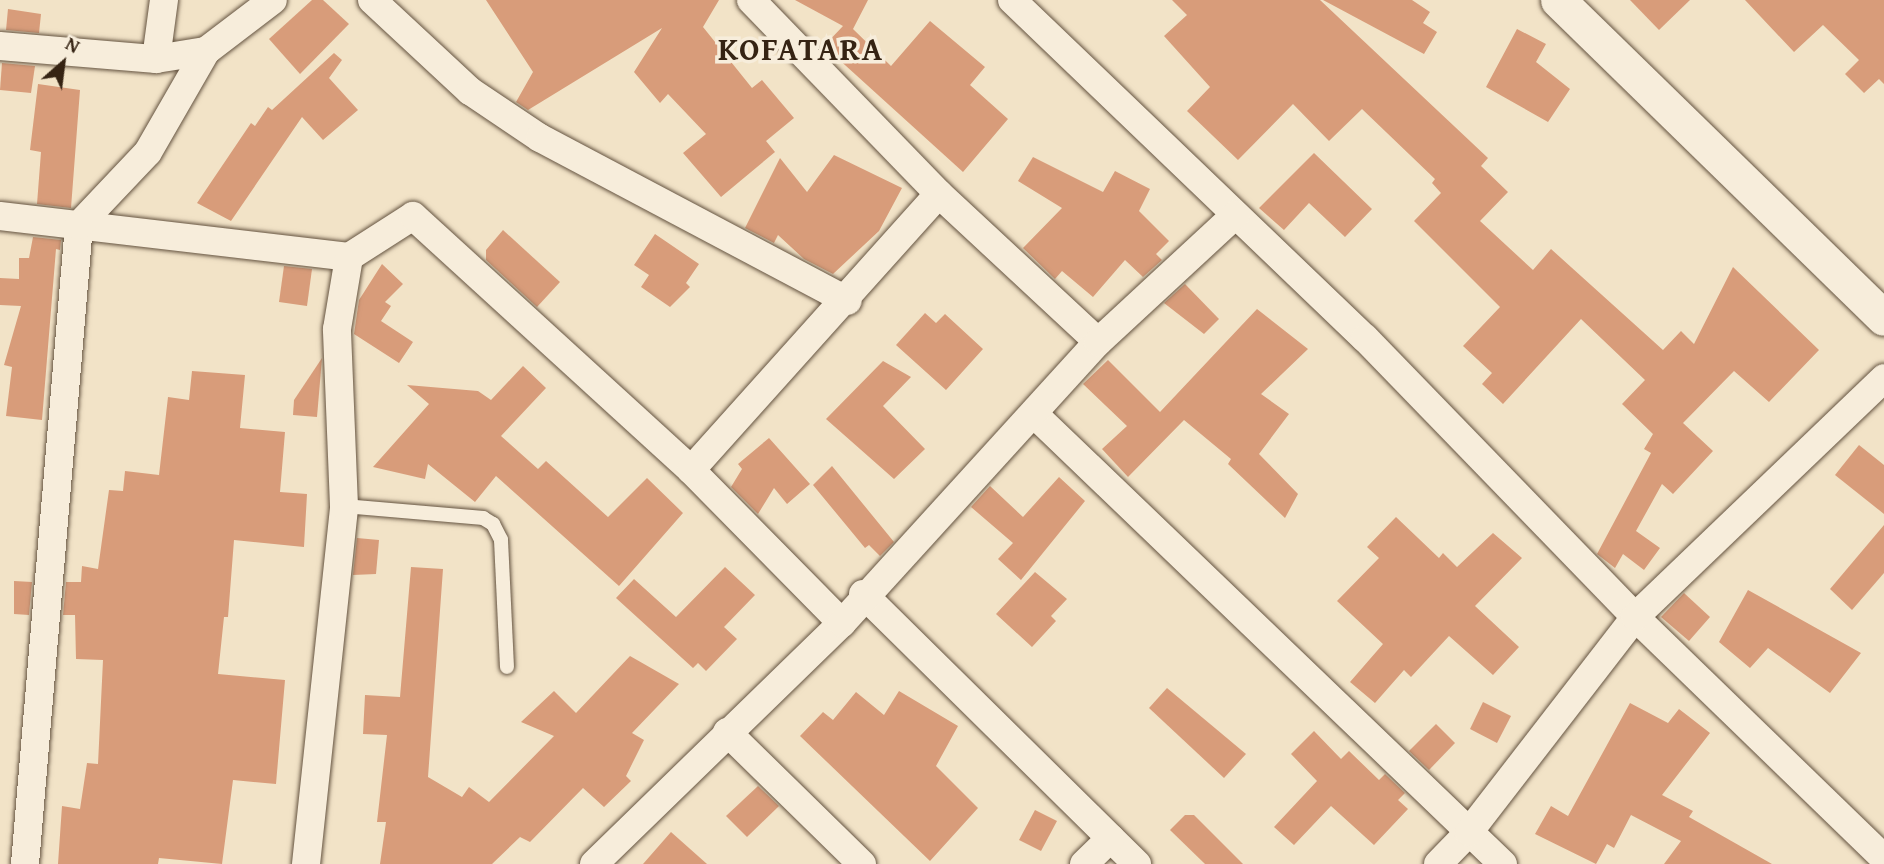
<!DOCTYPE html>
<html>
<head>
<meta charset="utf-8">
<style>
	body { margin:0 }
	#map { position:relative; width:1884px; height:864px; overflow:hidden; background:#f2e3c7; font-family:"Gentium Book Plus",serif }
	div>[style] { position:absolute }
	.building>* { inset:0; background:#d89c7a }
	.roads { filter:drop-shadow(0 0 2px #645340) drop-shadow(0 0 2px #645340) }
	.service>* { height:14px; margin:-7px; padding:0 7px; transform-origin:7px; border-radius:7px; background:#f7eddb }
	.minor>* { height:28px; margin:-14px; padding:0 14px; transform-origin:14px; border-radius:14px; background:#f7eddb }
	.tertiary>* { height:35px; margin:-17.5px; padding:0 17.5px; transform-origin:17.5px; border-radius:17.5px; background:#f7eddb }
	span { translate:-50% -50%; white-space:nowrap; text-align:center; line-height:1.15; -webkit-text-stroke:7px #f7eddb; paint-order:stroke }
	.district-label { font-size:32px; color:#352313; font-weight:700; letter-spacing:2px }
	.north { position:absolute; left:28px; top:28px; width:70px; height:70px; -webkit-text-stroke:5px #f7eddb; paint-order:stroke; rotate:28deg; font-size:19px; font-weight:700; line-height:28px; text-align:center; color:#352313 }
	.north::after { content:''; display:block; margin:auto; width:24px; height:32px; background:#352313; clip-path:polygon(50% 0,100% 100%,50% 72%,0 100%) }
</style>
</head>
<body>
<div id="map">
	<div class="building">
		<div style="clip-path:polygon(312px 0,323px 0,349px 24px,300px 74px,269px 39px)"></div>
		<div style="clip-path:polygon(486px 0,719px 0,703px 27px,752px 88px,762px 80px,794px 118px,766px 141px,775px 152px,721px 197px,683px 153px,706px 134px,668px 94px,660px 103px,634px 72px,662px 28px,528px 110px,516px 102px,533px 72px)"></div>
		<div style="clip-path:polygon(795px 0,868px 0,853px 29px,891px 66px,930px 21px,985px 67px,970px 85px,1008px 119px,963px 172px,824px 46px,843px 26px)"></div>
		<div style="clip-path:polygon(1172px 0,1320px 0,1488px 158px,1481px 166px,1508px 192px,1480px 221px,1533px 270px,1551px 249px,1663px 350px,1681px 331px,1694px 344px,1733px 267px,1819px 350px,1769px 402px,1734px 371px,1683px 423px,1713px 451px,1673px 494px,1662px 484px,1636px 531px,1660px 548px,1644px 570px,1623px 554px,1615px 568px,1597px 554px,1651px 453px,1644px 449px,1653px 434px,1622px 404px,1645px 380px,1581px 319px,1503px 404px,1482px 384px,1492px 373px,1463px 346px,1500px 307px,1414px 221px,1441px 193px,1432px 183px,1435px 179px,1362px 109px,1329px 141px,1293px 104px,1238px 160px,1187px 111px,1210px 87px,1164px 36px,1187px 15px)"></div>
		<div style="clip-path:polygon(1323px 0,1412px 0,1430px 12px,1423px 23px,1437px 32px,1424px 54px)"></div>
		<div style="clip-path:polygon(1630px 0,1690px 0,1659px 30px)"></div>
		<div style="clip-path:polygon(1745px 0,1884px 0,1884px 84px,1879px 79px,1864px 93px,1845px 74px,1859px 60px,1823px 25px,1794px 52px)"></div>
		<div style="clip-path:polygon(8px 9px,41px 14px,39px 33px,6px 30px)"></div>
		<div style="clip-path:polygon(1517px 29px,1546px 44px,1536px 62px,1570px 89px,1548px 122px,1486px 87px)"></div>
		<div style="clip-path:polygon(334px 53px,342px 60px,329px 78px,358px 110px,323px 140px,302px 117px,231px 221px,197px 203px,251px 123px,255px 126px,268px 107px,272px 110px)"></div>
		<div style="clip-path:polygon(2px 63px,35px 66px,31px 93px,0 90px)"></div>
		<div style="clip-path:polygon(38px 84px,80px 90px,71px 208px,37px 204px,41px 152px,30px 150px)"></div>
		<div style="clip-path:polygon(1314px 153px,1372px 209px,1345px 237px,1309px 203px,1284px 230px,1259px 208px)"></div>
		<div style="clip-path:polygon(834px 155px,902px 188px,879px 231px,833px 274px,804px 259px,778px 235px,774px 243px,745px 228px,780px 158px,807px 192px)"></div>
		<div style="clip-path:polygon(1033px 157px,1103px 192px,1115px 171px,1150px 189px,1139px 211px,1169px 241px,1156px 254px,1162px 260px,1143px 277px,1125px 260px,1093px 297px,1062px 271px,1055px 279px,1023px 248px,1062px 208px,1018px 181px)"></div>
		<div style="clip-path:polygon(503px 230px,560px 282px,537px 307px,486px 260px,486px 250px)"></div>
		<div style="clip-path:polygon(655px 234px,699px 264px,686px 283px,690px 287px,670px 307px,641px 287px,649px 275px,634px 265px)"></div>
		<div style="clip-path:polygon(33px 237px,61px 240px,60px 250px,56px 249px,42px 420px,6px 416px,12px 367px,4px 365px,21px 306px,0 305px,0 278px,19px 279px,19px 258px,29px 258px)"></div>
		<div style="clip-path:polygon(382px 264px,403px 284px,385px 302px,391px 306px,381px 321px,413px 342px,399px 363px,354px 334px,359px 300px)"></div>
		<div style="clip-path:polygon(284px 266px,312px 269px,307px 306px,279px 302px)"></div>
		<div style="clip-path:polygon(1185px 284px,1219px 319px,1204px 334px,1164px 303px)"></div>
		<div style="clip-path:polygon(1257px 309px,1308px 349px,1261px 394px,1289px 414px,1259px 454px,1298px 494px,1285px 518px,1228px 464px,1231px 459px,1184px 420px,1128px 477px,1102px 449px,1127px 426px,1083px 384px,1108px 360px,1160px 412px)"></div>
		<div style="clip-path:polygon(925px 313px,936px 323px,945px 314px,983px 349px,946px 390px,896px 345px)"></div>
		<div style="clip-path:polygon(322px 358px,317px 417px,293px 415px,294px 400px)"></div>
		<div style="clip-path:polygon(883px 361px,911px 377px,883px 406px,925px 449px,894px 479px,826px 419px)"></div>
		<div style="clip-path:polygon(523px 366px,546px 388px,501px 436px,538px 469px,546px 461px,608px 517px,647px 478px,683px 513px,619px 586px,496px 476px,475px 502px,428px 464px,425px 479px,373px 467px,429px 404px,407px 385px,478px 391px,491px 400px)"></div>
		<div style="clip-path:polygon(192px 371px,245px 375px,240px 428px,285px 432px,280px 492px,307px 494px,304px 547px,234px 540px,228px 617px,224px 617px,218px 674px,285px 680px,276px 784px,233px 780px,222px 864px,159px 858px,158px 864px,58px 864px,62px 806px,80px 809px,87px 763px,98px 764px,103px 660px,76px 659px,75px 615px,63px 615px,66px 582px,81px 582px,82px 566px,98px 569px,109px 490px,123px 491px,125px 471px,159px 475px,168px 397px,189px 400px)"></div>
		<div style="clip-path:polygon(769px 438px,810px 484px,787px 504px,774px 488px,758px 514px,731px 487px,742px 469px,738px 464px)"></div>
		<div style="clip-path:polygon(1859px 445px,1884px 465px,1884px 514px,1835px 475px)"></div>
		<div style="clip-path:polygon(832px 466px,894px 542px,880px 556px,869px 545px,865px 548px,813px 485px)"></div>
		<div style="clip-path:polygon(1059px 477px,1085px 501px,1021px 580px,998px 559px,1013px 543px,971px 507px,990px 486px,1023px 517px)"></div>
		<div style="clip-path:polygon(1396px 517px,1439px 558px,1443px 553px,1457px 567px,1493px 533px,1522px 558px,1475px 606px,1519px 647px,1493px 675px,1449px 636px,1411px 677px,1404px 670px,1375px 703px,1350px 682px,1383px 644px,1337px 601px,1379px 558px,1367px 547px)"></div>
		<div style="clip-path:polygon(1884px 525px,1884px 573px,1852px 610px,1830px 589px)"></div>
		<div style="clip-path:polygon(357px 538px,379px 540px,376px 574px,353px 575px)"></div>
		<div style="clip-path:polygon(411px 567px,443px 569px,428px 777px,462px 797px,469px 787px,489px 802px,554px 736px,521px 722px,554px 691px,576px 713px,630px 656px,679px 684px,632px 733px,644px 740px,626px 776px,631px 781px,604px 807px,583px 788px,530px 842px,520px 837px,492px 864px,380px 864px,386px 822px,377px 822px,387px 735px,363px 734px,365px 695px,400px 697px)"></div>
		<div style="clip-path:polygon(725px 567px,755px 595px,724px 627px,737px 639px,706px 671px,698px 663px,693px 668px,616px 598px,634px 579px,676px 617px)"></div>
		<div style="clip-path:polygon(1035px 572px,1067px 599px,1051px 616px,1056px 621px,1032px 647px,996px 614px)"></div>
		<div style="clip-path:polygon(14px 581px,32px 582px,29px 615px,14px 614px)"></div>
		<div style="clip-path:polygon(1748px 590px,1861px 653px,1830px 693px,1768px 648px,1750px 668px,1719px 642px)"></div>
		<div style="clip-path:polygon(1684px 593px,1710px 617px,1689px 641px,1661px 617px)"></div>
		<div style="clip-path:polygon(1167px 688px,1246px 754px,1224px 778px,1149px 708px)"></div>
		<div style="clip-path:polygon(899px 691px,958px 726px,936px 766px,978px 808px,930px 861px,800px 736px,823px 712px,833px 720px,856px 692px,884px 715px)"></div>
		<div style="clip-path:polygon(1483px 702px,1511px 716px,1497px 743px,1470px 729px)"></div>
		<div style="clip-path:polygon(1630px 703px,1668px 723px,1679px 709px,1710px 733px,1662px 795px,1693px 811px,1689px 817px,1772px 864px,1664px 864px,1681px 841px,1631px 815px,1614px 848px,1607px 844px,1596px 864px,1535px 834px,1551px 806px,1568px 816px)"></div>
		<div style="clip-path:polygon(1436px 724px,1455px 743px,1429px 770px,1409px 751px)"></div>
		<div style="clip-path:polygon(1314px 731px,1341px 759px,1349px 751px,1379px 780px,1385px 774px,1405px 793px,1398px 800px,1408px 809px,1374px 845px,1331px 806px,1294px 845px,1274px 827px,1317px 781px,1291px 754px)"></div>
		<div style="clip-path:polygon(758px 786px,779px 806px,747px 837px,726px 816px)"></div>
		<div style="clip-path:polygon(1035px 810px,1057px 821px,1041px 851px,1019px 840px)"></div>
		<div style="clip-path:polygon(1185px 815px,1194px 815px,1243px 864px,1205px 864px,1170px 830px)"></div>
		<div style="clip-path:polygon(671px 832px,707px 864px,643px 864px)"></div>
	</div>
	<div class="roads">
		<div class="service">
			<div style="left:344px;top:506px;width:140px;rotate:4.9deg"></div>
			<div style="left:483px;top:518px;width:12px;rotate:31deg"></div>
			<div style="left:493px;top:524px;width:18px;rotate:63deg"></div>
			<div style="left:501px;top:540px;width:127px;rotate:87.3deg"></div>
		</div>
		<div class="minor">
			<div style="left:372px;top:0;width:134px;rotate:42.9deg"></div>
			<div style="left:470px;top:91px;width:84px;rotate:33.9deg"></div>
			<div style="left:540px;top:138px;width:348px;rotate:27.9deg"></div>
			<div style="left:751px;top:0;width:270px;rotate:45.9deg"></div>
			<div style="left:939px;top:194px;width:217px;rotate:42.9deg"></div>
			<div style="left:1012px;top:0;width:489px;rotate:43.8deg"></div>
			<div style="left:1365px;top:338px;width:388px;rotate:45.9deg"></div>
			<div style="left:1635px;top:617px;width:347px;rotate:44.1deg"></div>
			<div style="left:0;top:46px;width:157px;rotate:4.8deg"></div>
			<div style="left:156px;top:59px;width:51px;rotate:-9.1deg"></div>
			<div style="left:206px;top:51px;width:84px;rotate:-37.3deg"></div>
			<div style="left:156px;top:59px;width:60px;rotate:-82.3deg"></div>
			<div style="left:0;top:216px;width:351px;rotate:6.7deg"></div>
			<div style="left:349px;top:257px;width:76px;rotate:-32.6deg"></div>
			<div style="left:413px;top:216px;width:377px;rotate:42.4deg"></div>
			<div style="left:691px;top:470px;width:215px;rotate:45.4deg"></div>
			<div style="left:1034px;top:414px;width:650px;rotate:43.82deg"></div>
			<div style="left:691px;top:470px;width:371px;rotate:-48.1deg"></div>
			<div style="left:863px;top:594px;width:385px;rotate:44.6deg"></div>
			<div style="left:727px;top:732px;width:189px;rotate:44.4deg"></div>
			<div style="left:25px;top:864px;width:641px;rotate:-85.17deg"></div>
			<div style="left:79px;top:225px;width:100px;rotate:-46.6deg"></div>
			<div style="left:148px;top:152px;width:116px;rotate:-60.1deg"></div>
			<div style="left:306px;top:864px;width:360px;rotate:-83.9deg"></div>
			<div style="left:344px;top:506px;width:177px;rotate:-92.3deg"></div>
			<div style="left:337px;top:329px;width:73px;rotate:-80.5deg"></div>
			<div style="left:594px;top:864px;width:346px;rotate:-44.2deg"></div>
			<div style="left:842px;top:623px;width:380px;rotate:-47.7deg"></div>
			<div style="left:1098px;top:342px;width:187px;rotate:-42.8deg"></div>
			<div style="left:1084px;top:864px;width:37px;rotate:-44deg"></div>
			<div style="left:1438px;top:864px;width:45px;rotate:-45.9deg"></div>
			<div style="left:1469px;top:832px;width:272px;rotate:-52.3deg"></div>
			<div style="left:1635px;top:617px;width:345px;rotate:-43.8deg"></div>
		</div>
		<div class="tertiary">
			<div style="left:1558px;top:0;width:455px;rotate:44.3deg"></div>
		</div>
	</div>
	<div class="district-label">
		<span style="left:801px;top:49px">KOFATARA</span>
	</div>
	<div class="north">N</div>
</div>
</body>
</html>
